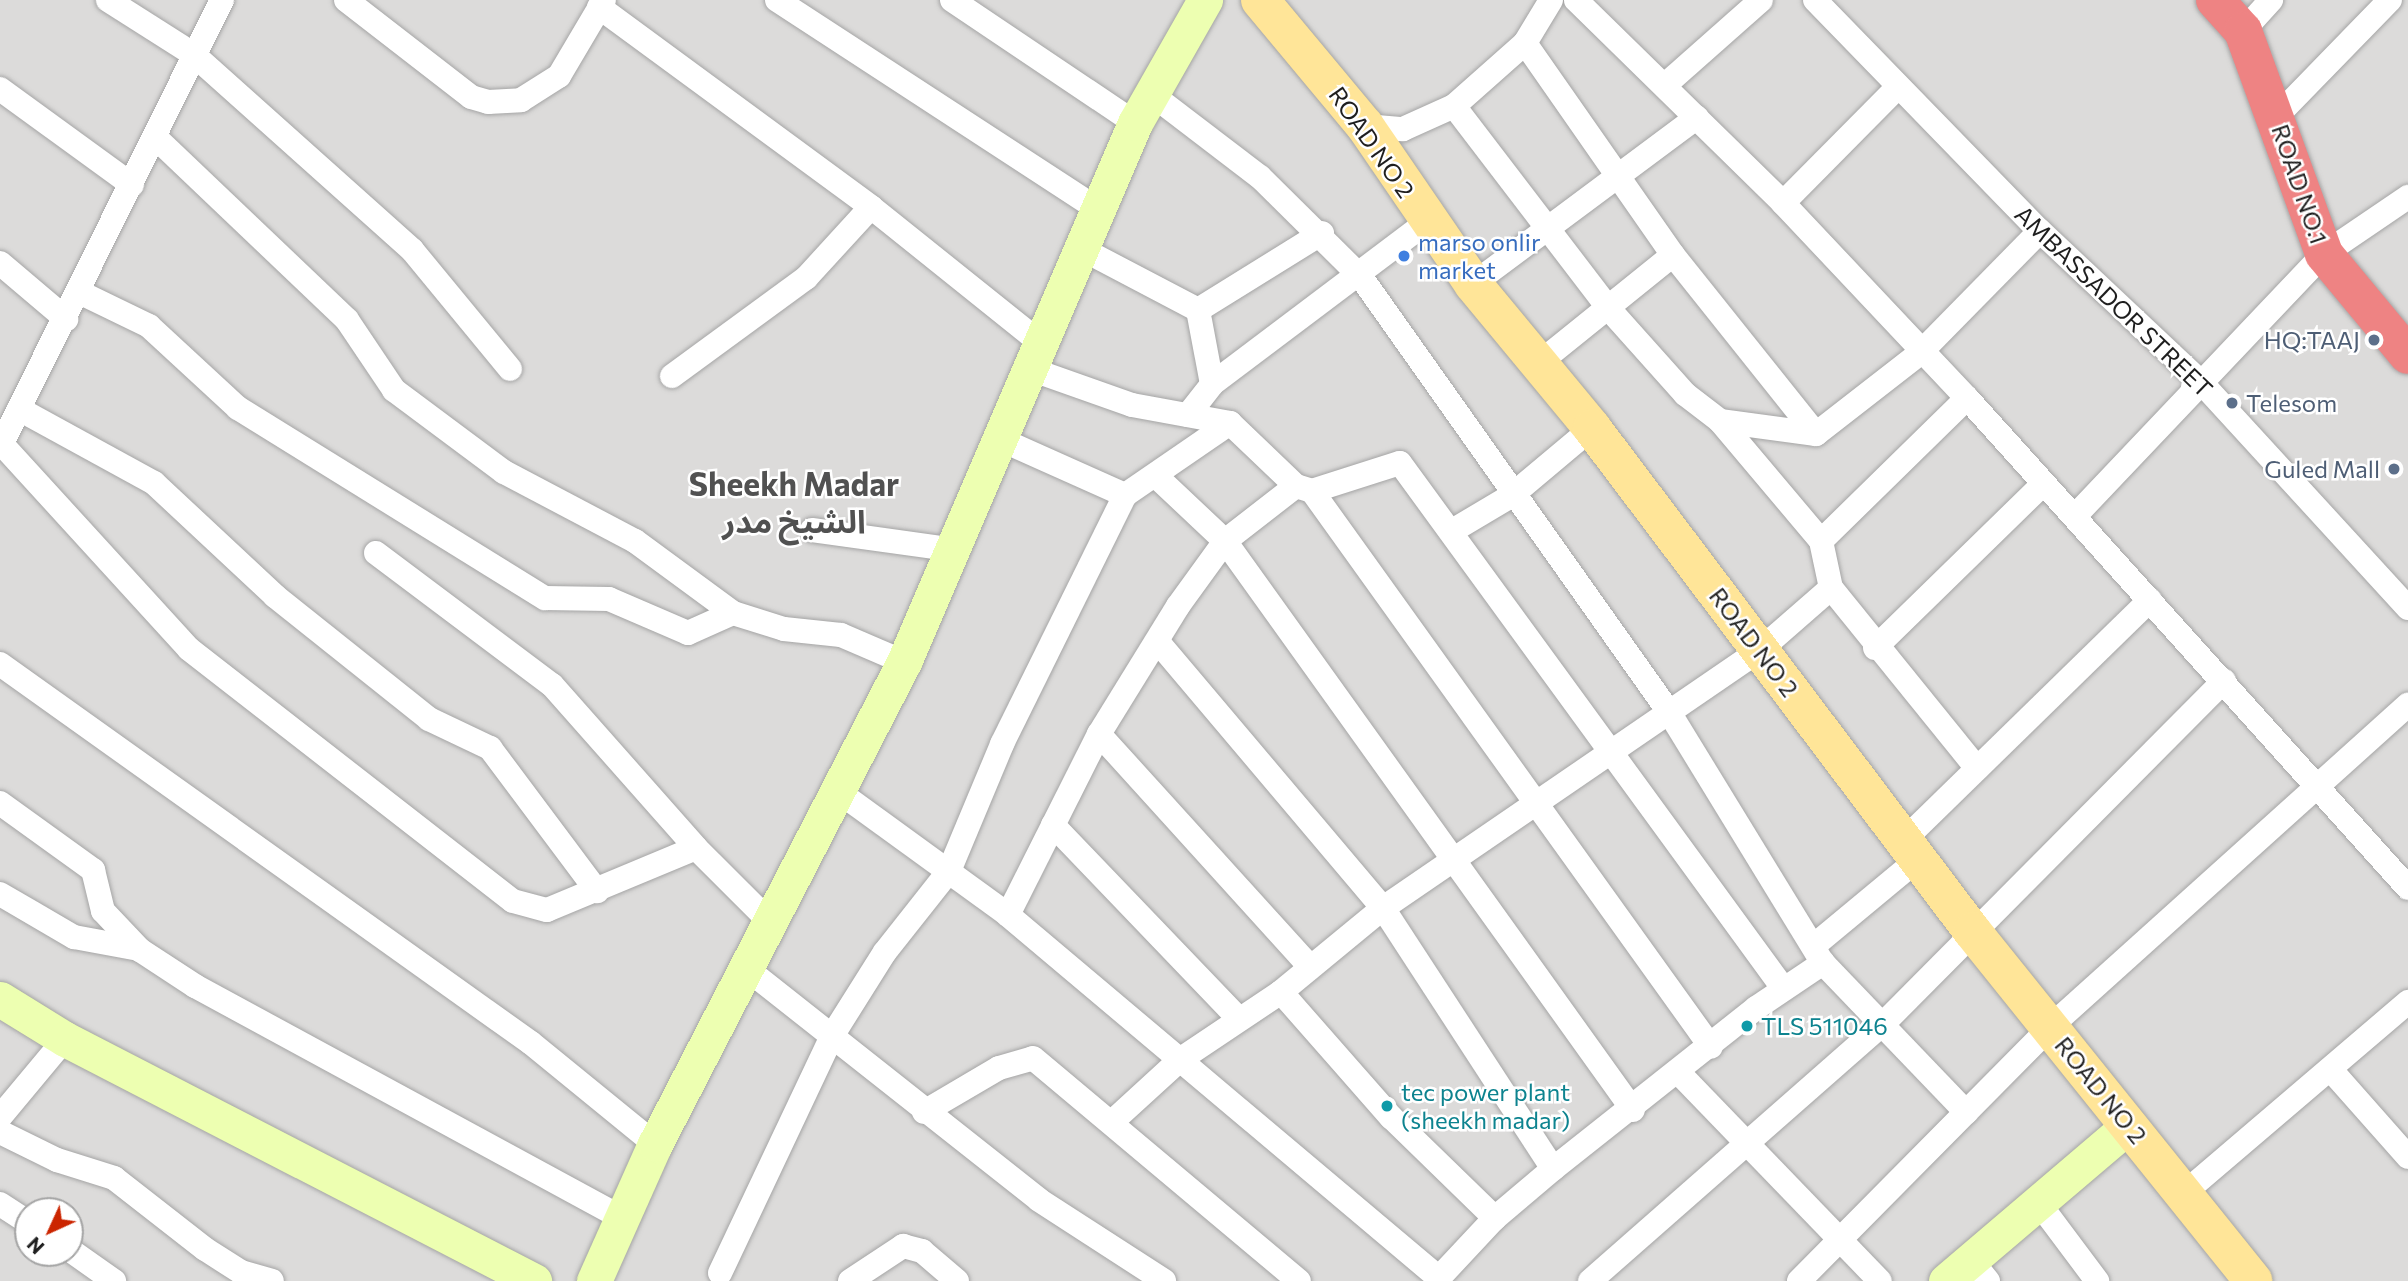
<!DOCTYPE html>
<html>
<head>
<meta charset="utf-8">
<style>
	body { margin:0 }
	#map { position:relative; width:2408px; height:1281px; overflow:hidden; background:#f0eee2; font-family:Commissioner,"Noto Sans Arabic",sans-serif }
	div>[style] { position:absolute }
	.residential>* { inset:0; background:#dcdbda }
	.roads { filter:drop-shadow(0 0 2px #a5a5a5) drop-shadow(0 0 2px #a5a5a5) }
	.street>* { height:24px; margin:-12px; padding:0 12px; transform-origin:12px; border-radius:12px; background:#fff }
	.secondary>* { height:35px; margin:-17.5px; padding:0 17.5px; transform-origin:17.5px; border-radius:17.5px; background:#edffb1 }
	.primary>* { height:38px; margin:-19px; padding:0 19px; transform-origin:19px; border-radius:19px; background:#ffe598 }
	.highway>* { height:38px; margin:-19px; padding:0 19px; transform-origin:19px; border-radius:19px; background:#ee8383 }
	.dots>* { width:19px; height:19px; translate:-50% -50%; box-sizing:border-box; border:4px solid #fff; border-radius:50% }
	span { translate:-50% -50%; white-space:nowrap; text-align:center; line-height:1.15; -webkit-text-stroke:5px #fff; paint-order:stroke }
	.street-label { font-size:24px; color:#1e1e1e }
	.shop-label { font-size:24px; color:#366cbe }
	.left { translate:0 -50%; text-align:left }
	.service-label { font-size:24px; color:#4e5e75 }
	.right { translate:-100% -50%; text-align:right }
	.culture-label { font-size:24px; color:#0d838f }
	.district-label { font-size:32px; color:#515151; font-weight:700 }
	.north { position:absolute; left:14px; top:1197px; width:70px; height:70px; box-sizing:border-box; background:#fff; border:2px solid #a5a5a5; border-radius:50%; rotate:225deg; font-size:19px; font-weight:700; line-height:28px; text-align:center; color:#1e1e1e }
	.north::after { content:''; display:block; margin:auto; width:24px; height:32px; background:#cb2500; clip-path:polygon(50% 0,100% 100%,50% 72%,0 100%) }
</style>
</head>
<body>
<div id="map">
	<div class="residential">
		<div style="clip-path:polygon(evenodd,0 0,2408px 0,2408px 1281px,0 1281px,0 0,28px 1211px,70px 1211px,70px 1253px,28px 1253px,28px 1211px)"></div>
	</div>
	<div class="roads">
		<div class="street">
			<div style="left:108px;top:0;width:101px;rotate:32.4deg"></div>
			<div style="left:193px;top:54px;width:294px;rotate:41.8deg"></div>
			<div style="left:412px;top:250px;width:154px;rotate:50.5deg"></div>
			<div style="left:346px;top:0;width:158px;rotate:37.8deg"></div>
			<div style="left:471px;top:97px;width:18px;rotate:16deg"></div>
			<div style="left:488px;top:102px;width:33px;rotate:-3deg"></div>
			<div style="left:521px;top:100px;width:45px;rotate:-32.3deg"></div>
			<div style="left:559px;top:76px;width:88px;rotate:-59.4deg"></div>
			<div style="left:777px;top:0;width:382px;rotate:33.1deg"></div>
			<div style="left:952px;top:0;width:220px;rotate:33.9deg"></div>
			<div style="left:1576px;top:0;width:290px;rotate:44.4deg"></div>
			<div style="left:1783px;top:203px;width:268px;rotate:46.7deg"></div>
			<div style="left:1967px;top:398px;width:659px;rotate:48.01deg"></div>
			<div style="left:1815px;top:0;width:322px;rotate:45.8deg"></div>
			<div style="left:2040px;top:231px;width:219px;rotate:43.2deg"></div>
			<div style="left:2200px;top:381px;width:308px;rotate:47.5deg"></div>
			<div style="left:599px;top:7px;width:338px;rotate:36.3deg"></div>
			<div style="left:2243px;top:31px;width:42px;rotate:-47.9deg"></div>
			<div style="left:1525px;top:43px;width:259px;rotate:55.1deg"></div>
			<div style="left:1673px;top:255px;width:229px;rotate:51.4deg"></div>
			<div style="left:1665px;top:85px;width:128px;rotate:-41.5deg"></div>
			<div style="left:0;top:89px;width:163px;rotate:36deg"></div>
			<div style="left:1150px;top:93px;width:138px;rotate:37.4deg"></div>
			<div style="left:1260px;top:177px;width:142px;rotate:44.7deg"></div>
			<div style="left:1361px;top:277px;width:533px;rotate:54.7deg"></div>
			<div style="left:1669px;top:712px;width:294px;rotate:58.5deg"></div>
			<div style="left:1823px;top:963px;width:207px;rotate:46.2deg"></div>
			<div style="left:1454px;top:106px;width:257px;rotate:52.6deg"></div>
			<div style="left:1610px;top:310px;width:113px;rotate:48.2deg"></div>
			<div style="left:1685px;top:394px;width:44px;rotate:37.6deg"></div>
			<div style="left:1720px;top:421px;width:157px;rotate:49.9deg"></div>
			<div style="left:1821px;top:541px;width:48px;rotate:78deg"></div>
			<div style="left:1831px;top:588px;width:232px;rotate:51deg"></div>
			<div style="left:2277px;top:116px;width:162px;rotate:-45.8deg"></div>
			<div style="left:1365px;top:126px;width:38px;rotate:5deg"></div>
			<div style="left:1403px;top:129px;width:56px;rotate:-24.3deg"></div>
			<div style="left:1454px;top:106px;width:95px;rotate:-41.6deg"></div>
			<div style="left:1525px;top:43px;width:50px;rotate:-58.8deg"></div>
			<div style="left:155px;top:137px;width:265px;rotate:43.6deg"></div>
			<div style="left:347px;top:320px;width:84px;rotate:56.1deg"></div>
			<div style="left:394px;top:390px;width:137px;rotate:36.7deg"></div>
			<div style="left:504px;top:472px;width:148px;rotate:27.8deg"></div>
			<div style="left:635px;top:541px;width:122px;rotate:36.3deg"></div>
			<div style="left:733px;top:613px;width:53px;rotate:17.4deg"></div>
			<div style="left:784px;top:629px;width:57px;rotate:6deg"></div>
			<div style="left:841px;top:635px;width:69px;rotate:23.2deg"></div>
			<div style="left:1783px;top:203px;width:162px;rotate:-45.3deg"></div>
			<div style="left:1082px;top:249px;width:131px;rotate:27.7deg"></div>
			<div style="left:0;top:263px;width:87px;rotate:40.3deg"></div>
			<div style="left:1473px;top:284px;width:279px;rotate:-36.7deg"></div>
			<div style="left:79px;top:292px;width:78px;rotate:25.9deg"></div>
			<div style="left:149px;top:326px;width:121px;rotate:42.7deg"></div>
			<div style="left:238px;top:408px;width:361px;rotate:31.8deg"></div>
			<div style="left:545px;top:598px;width:64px;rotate:0.9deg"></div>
			<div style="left:609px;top:599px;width:86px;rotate:23.3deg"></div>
			<div style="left:688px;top:633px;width:49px;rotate:-24deg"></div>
			<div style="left:1198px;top:310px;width:146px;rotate:-31.8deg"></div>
			<div style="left:1198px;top:310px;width:75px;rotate:79.3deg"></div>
			<div style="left:1539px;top:363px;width:172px;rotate:-38.9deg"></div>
			<div style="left:1033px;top:370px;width:105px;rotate:19.5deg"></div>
			<div style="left:1132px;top:405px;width:100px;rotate:10.4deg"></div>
			<div style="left:1230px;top:423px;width:91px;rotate:43.7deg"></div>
			<div style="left:1296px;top:486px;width:17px;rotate:17deg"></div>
			<div style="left:1312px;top:491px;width:684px;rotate:54.34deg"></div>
			<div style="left:672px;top:376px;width:166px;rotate:-36.2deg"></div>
			<div style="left:806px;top:278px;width:96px;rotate:-47.5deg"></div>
			<div style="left:871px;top:207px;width:218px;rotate:38.7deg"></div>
			<div style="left:19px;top:409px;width:154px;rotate:28.7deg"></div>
			<div style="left:154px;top:483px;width:166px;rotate:43deg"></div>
			<div style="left:275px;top:596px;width:197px;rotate:38.6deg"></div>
			<div style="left:429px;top:719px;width:68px;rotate:25.4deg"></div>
			<div style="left:490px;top:748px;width:179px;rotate:53.2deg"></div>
			<div style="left:1188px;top:415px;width:39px;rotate:-52deg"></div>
			<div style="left:1212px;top:384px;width:269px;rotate:-37deg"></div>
			<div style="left:1720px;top:421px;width:97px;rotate:7.7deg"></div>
			<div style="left:1816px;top:434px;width:132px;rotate:-37.9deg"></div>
			<div style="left:1920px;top:353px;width:171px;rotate:-45.5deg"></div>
			<div style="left:1004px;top:441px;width:133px;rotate:24.1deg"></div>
			<div style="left:0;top:442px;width:280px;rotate:47.6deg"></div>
			<div style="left:189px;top:649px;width:410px;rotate:37.9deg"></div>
			<div style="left:513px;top:901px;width:35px;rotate:15deg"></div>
			<div style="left:547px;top:910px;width:161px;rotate:-22.6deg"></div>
			<div style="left:696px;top:848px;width:103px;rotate:45deg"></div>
			<div style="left:0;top:447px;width:499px;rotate:-63.6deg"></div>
			<div style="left:1157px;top:477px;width:93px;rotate:43.3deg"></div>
			<div style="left:1225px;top:541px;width:700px;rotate:54.36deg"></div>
			<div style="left:1312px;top:491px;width:92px;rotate:-17.7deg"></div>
			<div style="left:1400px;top:463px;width:650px;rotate:53.89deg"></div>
			<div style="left:2075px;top:516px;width:361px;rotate:-46.5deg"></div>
			<div style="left:2324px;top:254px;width:102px;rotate:-34.2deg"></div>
			<div style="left:812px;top:530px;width:146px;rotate:7.9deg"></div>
			<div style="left:1452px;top:531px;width:69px;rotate:-30.7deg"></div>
			<div style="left:1511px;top:496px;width:106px;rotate:-40deg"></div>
			<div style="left:1821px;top:541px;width:204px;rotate:-44.4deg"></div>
			<div style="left:376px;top:553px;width:220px;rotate:36.9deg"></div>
			<div style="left:552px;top:685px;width:217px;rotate:48.5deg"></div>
			<div style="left:1158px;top:642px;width:348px;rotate:49.8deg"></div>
			<div style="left:1383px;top:908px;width:311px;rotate:56.9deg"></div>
			<div style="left:1875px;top:648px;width:233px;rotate:-44.3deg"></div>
			<div style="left:0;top:664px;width:652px;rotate:35.52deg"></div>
			<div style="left:531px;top:1043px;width:160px;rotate:39.2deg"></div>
			<div style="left:1099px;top:734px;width:314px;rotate:47.8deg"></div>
			<div style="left:839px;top:792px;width:209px;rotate:36deg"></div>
			<div style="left:1008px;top:915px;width:563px;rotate:40.11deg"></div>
			<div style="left:0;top:803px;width:115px;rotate:35.8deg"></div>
			<div style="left:93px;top:870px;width:42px;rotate:76.3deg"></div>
			<div style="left:103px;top:911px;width:54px;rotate:46.5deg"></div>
			<div style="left:140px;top:950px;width:66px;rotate:33.2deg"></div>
			<div style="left:195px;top:986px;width:489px;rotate:28.5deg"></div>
			<div style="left:1053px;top:825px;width:267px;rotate:46.2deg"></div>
			<div style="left:1903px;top:841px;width:345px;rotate:-44.3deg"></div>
			<div style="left:0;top:894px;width:86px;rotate:30.2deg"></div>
			<div style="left:74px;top:937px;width:66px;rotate:10.5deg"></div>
			<div style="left:1008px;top:915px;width:203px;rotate:-63.3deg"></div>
			<div style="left:1099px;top:734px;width:150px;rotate:-58.3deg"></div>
			<div style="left:1178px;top:606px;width:80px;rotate:-54.1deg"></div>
			<div style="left:1225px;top:541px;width:90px;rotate:-37.8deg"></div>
			<div style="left:1817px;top:943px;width:131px;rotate:-39.7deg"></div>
			<div style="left:747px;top:969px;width:372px;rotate:38.3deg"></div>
			<div style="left:1039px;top:1200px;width:149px;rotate:32.9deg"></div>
			<div style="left:1281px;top:992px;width:167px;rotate:48.7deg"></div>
			<div style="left:1391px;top:1117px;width:145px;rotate:44.2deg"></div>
			<div style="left:2331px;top:1070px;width:116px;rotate:48.5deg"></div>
			<div style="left:1679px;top:1073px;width:289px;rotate:46deg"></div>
			<div style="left:924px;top:1112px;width:87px;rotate:-30.4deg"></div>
			<div style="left:999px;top:1068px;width:35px;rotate:-16deg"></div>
			<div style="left:1033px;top:1058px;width:347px;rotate:40deg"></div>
			<div style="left:0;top:1117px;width:102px;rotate:-50.2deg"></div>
			<div style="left:1113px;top:1121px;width:92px;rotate:-42.4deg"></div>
			<div style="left:1181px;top:1059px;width:120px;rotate:-33.8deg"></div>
			<div style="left:1281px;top:992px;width:132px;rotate:-39.5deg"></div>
			<div style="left:1383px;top:908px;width:457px;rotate:-34.4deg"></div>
			<div style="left:1760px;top:650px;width:94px;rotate:-41.1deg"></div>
			<div style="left:0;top:1132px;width:64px;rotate:26.2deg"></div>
			<div style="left:57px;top:1160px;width:60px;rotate:17.5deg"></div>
			<div style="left:114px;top:1178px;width:115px;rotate:38deg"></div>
			<div style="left:205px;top:1249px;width:43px;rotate:32.6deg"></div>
			<div style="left:241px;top:1272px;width:32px;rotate:16deg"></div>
			<div style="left:2183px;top:1194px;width:296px;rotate:-40.5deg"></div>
			<div style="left:2038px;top:1202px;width:99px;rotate:53.2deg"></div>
			<div style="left:0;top:1204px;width:33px;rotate:33deg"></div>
			<div style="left:70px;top:1250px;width:54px;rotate:35.2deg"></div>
			<div style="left:1971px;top:1260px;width:27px;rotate:51deg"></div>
			<div style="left:720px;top:1273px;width:262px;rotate:-64.7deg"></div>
			<div style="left:832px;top:1036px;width:99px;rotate:-57.8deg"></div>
			<div style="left:885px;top:952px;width:103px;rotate:-51.7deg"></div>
			<div style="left:949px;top:871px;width:138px;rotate:-67.3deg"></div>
			<div style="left:1002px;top:744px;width:278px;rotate:-63.7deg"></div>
			<div style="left:1125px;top:495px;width:127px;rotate:-34.4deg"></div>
			<div style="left:850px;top:1281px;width:64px;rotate:-33.4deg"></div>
			<div style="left:903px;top:1246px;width:20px;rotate:15deg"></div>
			<div style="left:922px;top:1251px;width:46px;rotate:40.6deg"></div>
			<div style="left:1436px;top:1281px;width:86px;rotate:-46.9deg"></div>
			<div style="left:1495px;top:1218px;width:76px;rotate:-40.2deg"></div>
			<div style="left:1553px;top:1169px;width:259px;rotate:-38.4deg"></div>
			<div style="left:1756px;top:1008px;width:81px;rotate:-33.9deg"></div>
			<div style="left:1590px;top:1281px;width:393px;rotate:-41.3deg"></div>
			<div style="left:1885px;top:1022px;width:481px;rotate:-45.2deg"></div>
			<div style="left:1799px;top:1281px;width:357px;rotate:-45.3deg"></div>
			<div style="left:2050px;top:1027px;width:482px;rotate:-42deg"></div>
		</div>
		<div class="secondary">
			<div style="left:0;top:999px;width:76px;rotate:31.6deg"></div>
			<div style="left:65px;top:1039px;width:528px;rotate:27.29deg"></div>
			<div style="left:594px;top:1281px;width:150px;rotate:-66deg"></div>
			<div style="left:655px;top:1144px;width:543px;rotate:-62.68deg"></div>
			<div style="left:904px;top:662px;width:586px;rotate:-66.8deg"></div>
			<div style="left:1135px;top:123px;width:142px;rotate:-60.4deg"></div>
			<div style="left:1946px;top:1281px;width:240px;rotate:-40.4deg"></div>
		</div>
		<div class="primary">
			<div style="left:1260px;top:0;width:164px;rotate:50.2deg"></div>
			<div style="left:1365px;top:126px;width:191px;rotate:55.6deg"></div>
			<div style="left:1473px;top:284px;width:187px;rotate:50.4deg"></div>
			<div style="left:1592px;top:428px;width:630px;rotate:52.93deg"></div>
			<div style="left:1972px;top:931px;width:449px;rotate:51.2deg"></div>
		</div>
		<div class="highway">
			<div style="left:2215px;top:0;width:42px;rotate:47.9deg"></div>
			<div style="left:2243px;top:31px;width:237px;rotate:70deg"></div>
			<div style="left:2324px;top:254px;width:131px;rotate:50.3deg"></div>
		</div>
	</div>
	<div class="dots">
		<div style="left:1404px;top:256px;background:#3f7fe0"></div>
		<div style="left:2374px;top:340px;background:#5c6f8a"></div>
		<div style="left:2232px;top:403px;background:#5c6f8a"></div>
		<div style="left:2394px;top:469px;background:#5c6f8a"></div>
		<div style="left:1747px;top:1026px;background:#0f9aa8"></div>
		<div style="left:1387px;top:1106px;background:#0f9aa8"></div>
	</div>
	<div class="street-label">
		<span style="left:1372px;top:142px;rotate:55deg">ROAD NO 2</span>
		<span style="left:2300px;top:184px;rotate:71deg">ROAD NO.1</span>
		<span style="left:2114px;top:301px;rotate:44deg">AMBASSADOR STREET</span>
		<span style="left:1754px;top:642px;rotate:53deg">ROAD NO 2</span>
		<span style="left:2101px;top:1090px;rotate:51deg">ROAD NO 2</span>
	</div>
	<div class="shop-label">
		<span class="left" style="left:1418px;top:256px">marso onlir<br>market</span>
	</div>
	<div class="service-label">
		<span class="right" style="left:2360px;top:340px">HQ:TAAJ</span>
		<span class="left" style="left:2246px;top:403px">Telesom</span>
		<span class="right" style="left:2380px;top:469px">Guled Mall</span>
	</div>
	<div class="culture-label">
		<span class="left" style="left:1761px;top:1026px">TLS 511046</span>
		<span class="left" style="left:1401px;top:1106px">tec power plant<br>(sheekh madar)</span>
	</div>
	<div class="district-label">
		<span style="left:794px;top:502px">Sheekh Madar<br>الشيخ مدر</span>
	</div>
	<div class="north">N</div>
</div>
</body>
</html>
